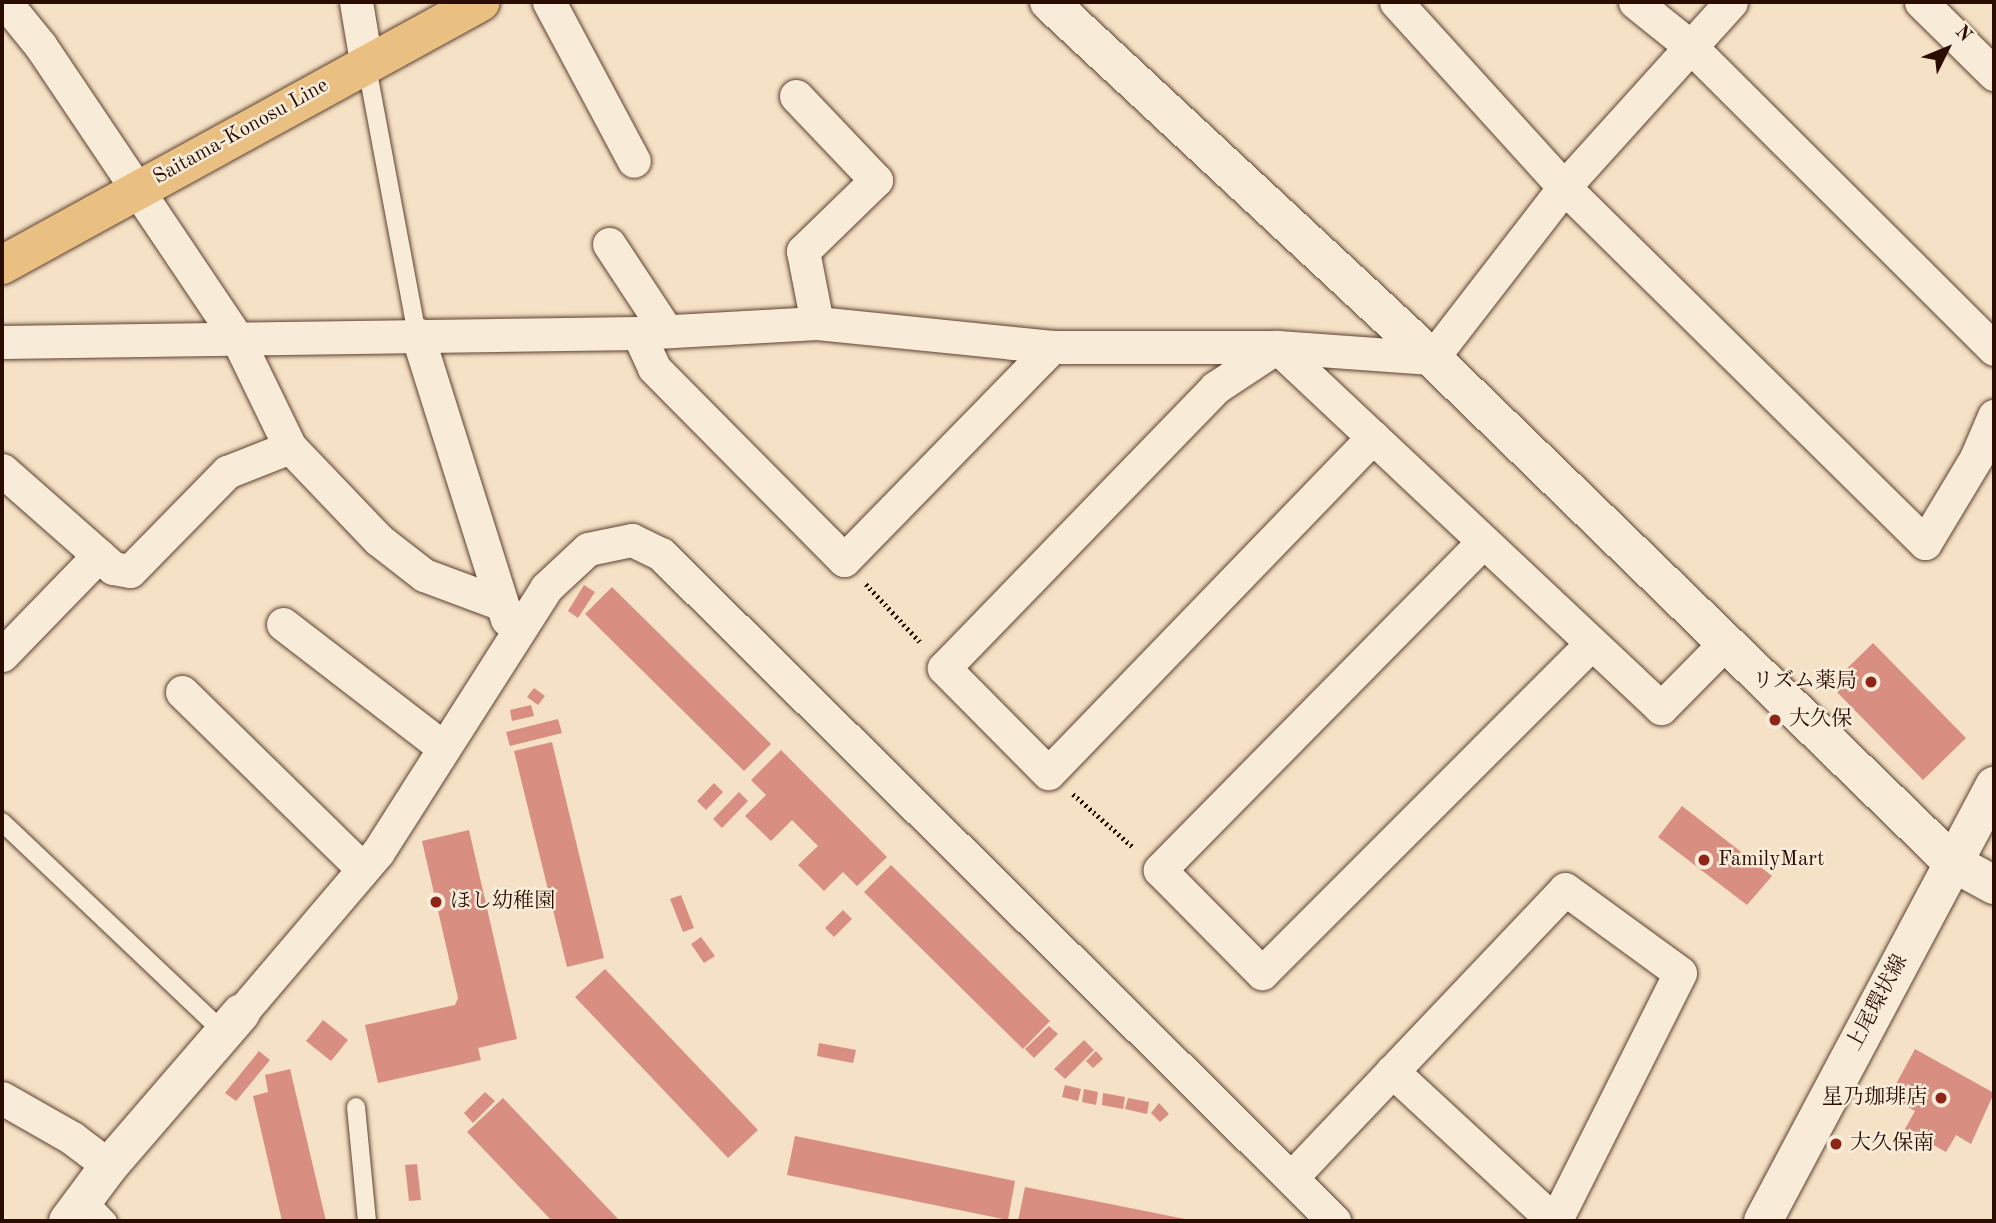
<!DOCTYPE html>
<html>
<head>
<meta charset="utf-8">
<style>
	body { margin:0 }
	#map { position:relative; width:1996px; height:1223px; overflow:hidden; background:#f5e1c5; font-family:"Old Standard TT","Noto Serif JP",serif }
	div>[style] { position:absolute }
	.building>* { inset:0; background:#d98e82 }
	.path>* { height:4.5px; margin-top:-2.25px; transform-origin:0; background:repeating-linear-gradient(90deg,#2a0c00 0 2px,transparent 0 5.5px) }
	.roads { filter:drop-shadow(0 0 2px #5d4131) drop-shadow(0 0 2px #5d4131) }
	.lane>* { height:18px; margin:-9px; padding:0 9px; transform-origin:9px; border-radius:9px; background:#f8ecd9 }
	.street>* { height:33px; margin:-16.5px; padding:0 16.5px; transform-origin:16.5px; border-radius:16.5px; background:#f8ecd9 }
	.secondary>* { height:38px; margin:-19px; padding:0 19px; transform-origin:19px; border-radius:19px; background:#f8ecd9 }
	.primary>* { height:38px; margin:-19px; padding:0 19px; transform-origin:19px; border-radius:19px; background:#eac082 }
	.dots>* { width:19px; height:19px; translate:-50% -50%; box-sizing:border-box; border:4px solid #f8ecd9; border-radius:50% }
	span { translate:-50% -50%; white-space:nowrap; text-align:center; line-height:1.15; -webkit-text-stroke:5px #f8ecd9; paint-order:stroke }
	.street-label { font-size:21px; color:#2a0c00 }
	.poi-label { font-size:21px; color:#2a0c00 }
	.right { translate:-100% -50%; text-align:right }
	.left { translate:0 -50%; text-align:left }
	.frame { position:absolute; inset:0; border:4px solid #2a0c00; pointer-events:none }
	.north { position:absolute; left:1912px; top:14px; width:70px; height:70px; -webkit-text-stroke:5px #f8ecd9; paint-order:stroke; rotate:47deg; font-size:19px; font-weight:700; line-height:28px; text-align:center; color:#2a0c00 }
	.north::after { content:''; display:block; margin:auto; width:24px; height:32px; background:#2a0c00; clip-path:polygon(50% 0,100% 100%,50% 72%,0 100%) }
</style>
</head>
<body>
<div id="map">
	<div class="building">
		<div style="clip-path:polygon(584px 585px,595px 592px,578px 618px,568px 611px)"></div>
		<div style="clip-path:polygon(612px 587px,771px 744px,744px 771px,585px 614px)"></div>
		<div style="clip-path:polygon(1873px 643px,1966px 738px,1923px 780px,1830px 685px)"></div>
		<div style="clip-path:polygon(534px 688px,545px 696px,538px 705px,527px 697px)"></div>
		<div style="clip-path:polygon(531px 705px,534px 716px,512px 721px,510px 710px)"></div>
		<div style="clip-path:polygon(558px 719px,562px 733px,510px 746px,506px 732px)"></div>
		<div style="clip-path:polygon(552px 742px,604px 958px,567px 967px,514px 751px)"></div>
		<div style="clip-path:polygon(781px 750px,887px 857px,857px 886px,843px 872px,824px 891px,798px 865px,818px 846px,792px 820px,771px 841px,745px 816px,766px 795px,751px 780px)"></div>
		<div style="clip-path:polygon(714px 783px,723px 792px,706px 810px,697px 801px)"></div>
		<div style="clip-path:polygon(739px 792px,748px 801px,722px 828px,713px 819px)"></div>
		<div style="clip-path:polygon(1682px 806px,1772px 876px,1747px 905px,1658px 837px)"></div>
		<div style="clip-path:polygon(469px 830px,517px 1039px,478px 1048px,481px 1060px,378px 1083px,365px 1025px,455px 1005px,458px 998px,422px 841px)"></div>
		<div style="clip-path:polygon(891px 865px,1050px 1021px,1023px 1049px,864px 892px)"></div>
		<div style="clip-path:polygon(681px 895px,694px 928px,683px 932px,670px 899px)"></div>
		<div style="clip-path:polygon(843px 910px,852px 919px,834px 937px,825px 928px)"></div>
		<div style="clip-path:polygon(701px 937px,715px 956px,704px 963px,691px 944px)"></div>
		<div style="clip-path:polygon(605px 969px,758px 1130px,728px 1158px,575px 997px)"></div>
		<div style="clip-path:polygon(323px 1020px,348px 1040px,331px 1061px,306px 1041px)"></div>
		<div style="clip-path:polygon(1049px 1026px,1058px 1034px,1034px 1058px,1025px 1049px)"></div>
		<div style="clip-path:polygon(1084px 1040px,1094px 1050px,1065px 1079px,1054px 1069px)"></div>
		<div style="clip-path:polygon(819px 1043px,856px 1050px,853px 1063px,817px 1056px)"></div>
		<div style="clip-path:polygon(1915px 1049px,1994px 1093px,1971px 1144px,1956px 1135px,1946px 1152px,1905px 1129px,1915px 1111px,1889px 1097px)"></div>
		<div style="clip-path:polygon(259px 1051px,270px 1060px,236px 1101px,225px 1093px)"></div>
		<div style="clip-path:polygon(1096px 1051px,1103px 1059px,1093px 1068px,1086px 1061px)"></div>
		<div style="clip-path:polygon(290px 1069px,326px 1221px,282px 1221px,253px 1096px,268px 1092px,265px 1075px)"></div>
		<div style="clip-path:polygon(1065px 1085px,1081px 1089px,1078px 1101px,1062px 1097px)"></div>
		<div style="clip-path:polygon(1084px 1089px,1098px 1092px,1096px 1105px,1082px 1102px)"></div>
		<div style="clip-path:polygon(485px 1092px,495px 1101px,473px 1123px,464px 1113px)"></div>
		<div style="clip-path:polygon(1103px 1093px,1125px 1097px,1123px 1109px,1102px 1105px)"></div>
		<div style="clip-path:polygon(503px 1098px,620px 1221px,552px 1221px,467px 1132px)"></div>
		<div style="clip-path:polygon(1128px 1098px,1149px 1102px,1147px 1114px,1125px 1109px)"></div>
		<div style="clip-path:polygon(1159px 1103px,1169px 1114px,1160px 1122px,1151px 1113px)"></div>
		<div style="clip-path:polygon(795px 1136px,1015px 1181px,1008px 1220px,787px 1175px)"></div>
		<div style="clip-path:polygon(417px 1164px,421px 1200px,409px 1201px,405px 1165px)"></div>
		<div style="clip-path:polygon(1025px 1187px,1190px 1220px,1189px 1221px,1018px 1221px)"></div>
	</div>
	<div class="path">
		<div style="left:866px;top:584px;width:82px;rotate:47deg"></div>
		<div style="left:1073px;top:794px;width:81px;rotate:41.5deg"></div>
	</div>
	<div class="roads">
		<div class="lane">
			<div style="left:366px;top:62px;width:277px;rotate:79.4deg"></div>
			<div style="left:2px;top:822px;width:305px;rotate:43.5deg"></div>
			<div style="left:356px;top:1107px;width:115px;rotate:84.5deg"></div>
			<div style="left:85px;top:1197px;width:33px;rotate:46deg"></div>
		</div>
		<div class="street">
			<div style="left:5px;top:2px;width:55px;rotate:50.9deg"></div>
			<div style="left:40px;top:45px;width:355px;rotate:56.1deg"></div>
			<div style="left:238px;top:340px;width:119px;rotate:64.1deg"></div>
			<div style="left:290px;top:447px;width:129px;rotate:46.3deg"></div>
			<div style="left:379px;top:540px;width:57px;rotate:37.9deg"></div>
			<div style="left:424px;top:575px;width:83px;rotate:20.4deg"></div>
			<div style="left:356px;top:2px;width:61px;rotate:80.5deg"></div>
			<div style="left:549px;top:2px;width:180px;rotate:61.9deg"></div>
			<div style="left:1396px;top:2px;width:250px;rotate:47.8deg"></div>
			<div style="left:1564px;top:187px;width:507px;rotate:44.6deg"></div>
			<div style="left:1925px;top:543px;width:99px;rotate:-59deg"></div>
			<div style="left:1976px;top:458px;width:46px;rotate:-66.8deg"></div>
			<div style="left:1635px;top:2px;width:72px;rotate:38.8deg"></div>
			<div style="left:1691px;top:47px;width:428px;rotate:44.9deg"></div>
			<div style="left:1921px;top:2px;width:103px;rotate:44.6deg"></div>
			<div style="left:796px;top:96px;width:116px;rotate:46.4deg"></div>
			<div style="left:876px;top:180px;width:102px;rotate:135.8deg"></div>
			<div style="left:803px;top:251px;width:73px;rotate:79deg"></div>
			<div style="left:609px;top:244px;width:102px;rotate:56.6deg"></div>
			<div style="left:638px;top:333px;width:38px;rotate:65deg"></div>
			<div style="left:654px;top:368px;width:270px;rotate:45.3deg"></div>
			<div style="left:844px;top:560px;width:298px;rotate:-45.7deg"></div>
			<div style="left:417px;top:334px;width:299px;rotate:72.5deg"></div>
			<div style="left:2px;top:342px;width:636px;rotate:-0.81deg"></div>
			<div style="left:638px;top:333px;width:179px;rotate:-3.2deg"></div>
			<div style="left:817px;top:323px;width:236px;rotate:5.8deg"></div>
			<div style="left:1052px;top:347px;width:225px"></div>
			<div style="left:1277px;top:347px;width:155px;rotate:4.1deg"></div>
			<div style="left:1432px;top:358px;width:216px;rotate:-52.3deg"></div>
			<div style="left:1564px;top:187px;width:249px;rotate:-47.9deg"></div>
			<div style="left:1373px;top:437px;width:467px;rotate:134deg"></div>
			<div style="left:1048px;top:773px;width:148px;rotate:-134.7deg"></div>
			<div style="left:944px;top:668px;width:390px;rotate:-45.9deg"></div>
			<div style="left:1215px;top:388px;width:74px;rotate:-33.5deg"></div>
			<div style="left:1277px;top:347px;width:527px;rotate:43.23deg"></div>
			<div style="left:1661px;top:708px;width:94px;rotate:-45.4deg"></div>
			<div style="left:2px;top:470px;width:148px;rotate:41.4deg"></div>
			<div style="left:113px;top:568px;width:17px;rotate:10deg"></div>
			<div style="left:130px;top:571px;width:139px;rotate:-45.6deg"></div>
			<div style="left:227px;top:472px;width:68px;rotate:-21.6deg"></div>
			<div style="left:1482px;top:543px;width:459px;rotate:134.6deg"></div>
			<div style="left:1160px;top:870px;width:145px;rotate:45.3deg"></div>
			<div style="left:1262px;top:973px;width:465px;rotate:-45deg"></div>
			<div style="left:283px;top:624px;width:202px;rotate:37.6deg"></div>
			<div style="left:2px;top:655px;width:139px;rotate:-45.9deg"></div>
			<div style="left:182px;top:692px;width:253px;rotate:44.4deg"></div>
			<div style="left:241px;top:1013px;width:211px;rotate:-49.6deg"></div>
			<div style="left:378px;top:852px;width:313px;rotate:-57.5deg"></div>
			<div style="left:546px;top:588px;width:57px;rotate:-42.9deg"></div>
			<div style="left:588px;top:549px;width:45px;rotate:-11.6deg"></div>
			<div style="left:632px;top:540px;width:32px;rotate:26deg"></div>
			<div style="left:661px;top:554px;width:948px;rotate:44.74deg"></div>
			<div style="left:1392px;top:1071px;width:221px;rotate:42.8deg"></div>
			<div style="left:2px;top:1098px;width:81px;rotate:29.7deg"></div>
			<div style="left:72px;top:1138px;width:46px;rotate:37.1deg"></div>
			<div style="left:1291px;top:1178px;width:398px;rotate:-46.5deg"></div>
			<div style="left:1565px;top:889px;width:142px;rotate:36.1deg"></div>
			<div style="left:1680px;top:973px;width:278px;rotate:116.7deg"></div>
		</div>
		<div class="secondary">
			<div style="left:1049px;top:2px;width:523px;rotate:42.91deg"></div>
			<div style="left:1432px;top:358px;width:724px;rotate:44.1deg"></div>
			<div style="left:1952px;top:862px;width:48px;rotate:28.7deg"></div>
			<div style="left:68px;top:1221px;width:69px;rotate:-53.3deg"></div>
			<div style="left:109px;top:1166px;width:202px;rotate:-49.2deg"></div>
			<div style="left:1763px;top:1221px;width:493px;rotate:-62deg"></div>
		</div>
		<div class="primary">
			<div style="left:2px;top:265px;width:546px;rotate:-28.77deg"></div>
		</div>
	</div>
	<div class="dots">
		<div style="left:1871px;top:682px;background:#8f2418"></div>
		<div style="left:1775px;top:720px;background:#8f2418"></div>
		<div style="left:1704px;top:860px;background:#8f2418"></div>
		<div style="left:436px;top:902px;background:#8f2418"></div>
		<div style="left:1941px;top:1098px;background:#8f2418"></div>
		<div style="left:1836px;top:1144px;background:#8f2418"></div>
	</div>
	<div class="street-label">
		<span style="left:241px;top:132px;rotate:-29deg">Saitama-Konosu Line</span>
		<span style="left:1878px;top:1003px;rotate:-62deg">上尾環状線</span>
	</div>
	<div class="poi-label">
		<span class="right" style="left:1857px;top:682px">リズム薬局</span>
		<span class="left" style="left:1789px;top:720px">大久保</span>
		<span class="left" style="left:1718px;top:860px">FamilyMart</span>
		<span class="left" style="left:450px;top:902px">ほし幼稚園</span>
		<span class="right" style="left:1927px;top:1098px">星乃珈琲店</span>
		<span class="left" style="left:1850px;top:1144px">大久保南</span>
	</div>
	<div class="frame"></div>
	<div class="north">N</div>
</div>
</body>
</html>
